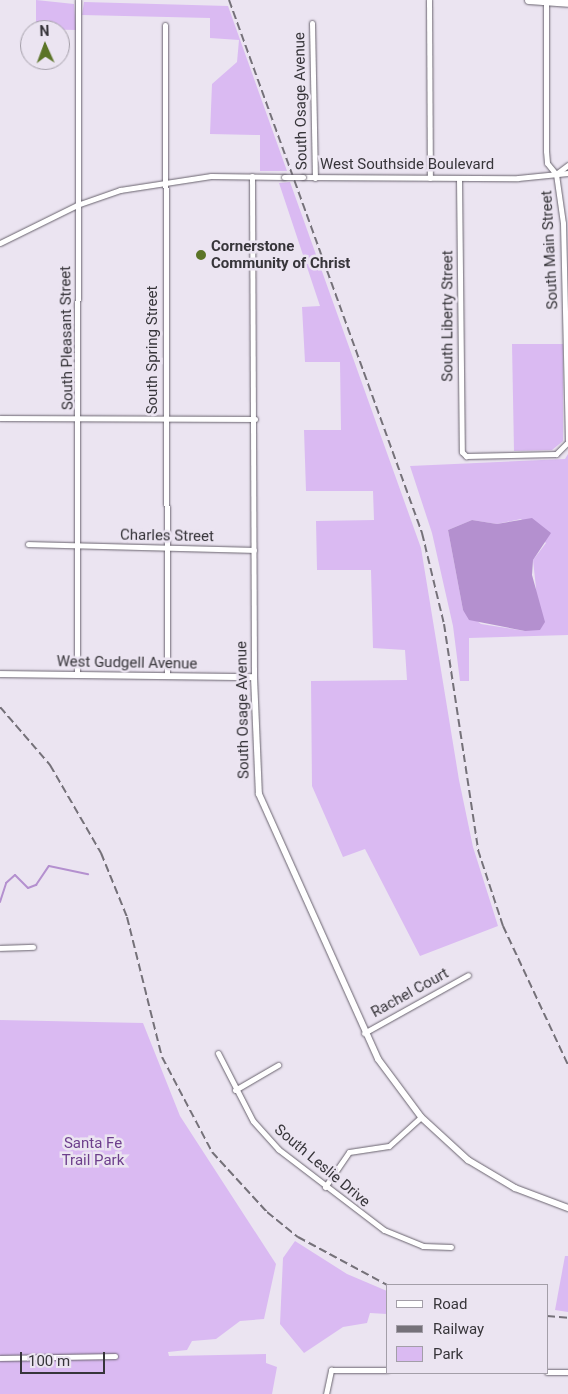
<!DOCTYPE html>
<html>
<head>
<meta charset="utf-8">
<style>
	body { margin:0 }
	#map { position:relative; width:568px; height:1394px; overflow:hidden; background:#ebe4f1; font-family:Roboto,sans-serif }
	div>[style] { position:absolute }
	.green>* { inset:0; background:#dabaf2 }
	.water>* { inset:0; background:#b490cf }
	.stream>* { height:2px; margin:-1px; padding:0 1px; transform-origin:1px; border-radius:1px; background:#b490cf }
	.roads { filter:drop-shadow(0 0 1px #69636e) drop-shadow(0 0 1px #69636e) }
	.minor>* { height:5px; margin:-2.5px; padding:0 2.5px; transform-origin:2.5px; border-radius:2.5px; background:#fff }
	.tertiary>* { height:6px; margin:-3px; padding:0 3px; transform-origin:3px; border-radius:3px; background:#fff }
	.primary>* { height:8px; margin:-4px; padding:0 4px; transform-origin:4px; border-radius:4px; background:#fff }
	.rail>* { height:2px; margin-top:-1px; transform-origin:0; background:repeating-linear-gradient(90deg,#757179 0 8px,transparent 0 12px) }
	.bridges { filter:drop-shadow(0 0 1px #69636e) drop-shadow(0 0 1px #69636e) }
	.minor-bridge>* { height:5px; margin:-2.5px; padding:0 2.5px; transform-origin:2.5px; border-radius:2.5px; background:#fff }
	.dots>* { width:14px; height:14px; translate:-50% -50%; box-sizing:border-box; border:2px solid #ebe4f1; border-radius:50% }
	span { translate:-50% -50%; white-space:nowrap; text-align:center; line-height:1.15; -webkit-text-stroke:5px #ebe4f1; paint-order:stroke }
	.street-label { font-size:15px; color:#37353a }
	.poi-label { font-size:15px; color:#37353a; font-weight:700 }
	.left { translate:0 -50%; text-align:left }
	.park-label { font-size:15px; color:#6d3f8c }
	.legend { position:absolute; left:386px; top:1284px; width:162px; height:90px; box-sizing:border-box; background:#ebe4f1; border:1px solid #a39ea8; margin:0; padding:6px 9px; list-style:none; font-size:15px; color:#37353a }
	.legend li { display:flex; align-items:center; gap:10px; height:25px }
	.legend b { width:25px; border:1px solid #a39ea8 }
	.north { position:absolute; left:20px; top:20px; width:50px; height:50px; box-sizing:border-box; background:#ebe4f1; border:1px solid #a39ea8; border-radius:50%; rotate:358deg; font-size:14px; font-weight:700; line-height:20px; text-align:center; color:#37353a }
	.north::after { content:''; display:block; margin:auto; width:18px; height:22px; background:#5b7427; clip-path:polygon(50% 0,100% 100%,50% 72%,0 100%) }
	.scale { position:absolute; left:20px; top:1352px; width:85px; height:22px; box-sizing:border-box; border:2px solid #37353a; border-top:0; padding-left:6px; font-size:15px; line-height:18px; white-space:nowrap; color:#37353a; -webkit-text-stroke:4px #ebe4f1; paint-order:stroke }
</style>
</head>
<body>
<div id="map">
	<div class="green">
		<div style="clip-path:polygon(36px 0,74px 4px,76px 30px,36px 29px)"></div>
		<div style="clip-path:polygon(84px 2px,228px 6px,287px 171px,260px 171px,260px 135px,210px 134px,212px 84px,237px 62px,239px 40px,210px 38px,210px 18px,82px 15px)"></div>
		<div style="clip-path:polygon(290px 182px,421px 548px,459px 780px,473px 847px,498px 926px,420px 956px,365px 849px,343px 857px,312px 786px,311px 681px,407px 680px,405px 650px,373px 648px,371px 570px,317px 570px,316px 521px,374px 520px,373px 491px,306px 491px,304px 430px,341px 430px,340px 362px,305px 362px,302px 307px,320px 306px,279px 183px)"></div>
		<div style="clip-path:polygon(512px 344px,563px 344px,563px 441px,552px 450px,514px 451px)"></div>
		<div style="clip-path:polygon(evenodd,568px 454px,568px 635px,469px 638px,469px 681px,460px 681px,453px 626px,432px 533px,410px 466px,565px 459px,568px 454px,521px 519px,546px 543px,533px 560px,536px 588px,525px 631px,481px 624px,463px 610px,448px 530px,472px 520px,497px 524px,521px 519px)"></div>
		<div style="clip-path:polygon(0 1020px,143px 1023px,180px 1116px,276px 1264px,264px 1319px,240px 1321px,216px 1339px,192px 1341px,187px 1350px,168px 1352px,169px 1356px,266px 1354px,266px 1363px,277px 1367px,272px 1394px,0 1394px)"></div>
		<div style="clip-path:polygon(295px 1241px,347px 1274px,387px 1291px,387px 1314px,370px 1313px,367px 1323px,343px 1327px,304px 1353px,280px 1324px,283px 1258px)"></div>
		<div style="clip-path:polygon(565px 1256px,568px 1256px,568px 1312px,555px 1310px)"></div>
	</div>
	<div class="water">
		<div style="clip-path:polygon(532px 518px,551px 533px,533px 560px,532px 575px,545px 622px,540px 630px,525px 631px,469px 620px,463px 610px,448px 530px,472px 520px,497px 524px)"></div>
	</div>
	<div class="stream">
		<div style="left:0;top:902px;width:20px;rotate:-72deg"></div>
		<div style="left:6px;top:883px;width:12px;rotate:-42deg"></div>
		<div style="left:15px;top:875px;width:18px;rotate:45deg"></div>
		<div style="left:28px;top:888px;width:9px;rotate:-21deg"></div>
		<div style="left:36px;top:885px;width:23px;rotate:-56deg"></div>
		<div style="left:49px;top:866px;width:40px;rotate:12deg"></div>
	</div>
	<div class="roads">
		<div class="minor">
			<div style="left:429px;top:0;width:178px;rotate:89.7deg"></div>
			<div style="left:546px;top:3px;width:148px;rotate:90deg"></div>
			<div style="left:546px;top:151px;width:12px;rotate:85deg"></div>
			<div style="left:547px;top:163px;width:14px;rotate:51deg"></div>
			<div style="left:556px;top:174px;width:49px;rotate:81.9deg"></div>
			<div style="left:563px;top:223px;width:217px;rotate:88.7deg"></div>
			<div style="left:312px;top:23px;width:155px;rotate:88.9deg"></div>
			<div style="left:165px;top:25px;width:651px;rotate:89.82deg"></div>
			<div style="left:556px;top:174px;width:15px;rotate:-37deg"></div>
			<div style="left:252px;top:176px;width:501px;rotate:89.77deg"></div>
			<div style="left:303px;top:177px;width:215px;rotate:0.3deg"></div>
			<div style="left:518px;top:178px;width:50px;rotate:-5.7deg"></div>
			<div style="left:459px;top:178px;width:274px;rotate:89.4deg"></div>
			<div style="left:462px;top:452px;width:6px;rotate:45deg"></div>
			<div style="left:466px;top:456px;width:90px;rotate:-1.3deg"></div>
			<div style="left:556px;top:454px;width:17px;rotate:-45deg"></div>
			<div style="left:0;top:243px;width:86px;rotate:-26.3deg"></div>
			<div style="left:77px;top:205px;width:46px;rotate:-19.2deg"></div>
			<div style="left:120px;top:190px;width:92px;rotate:-8.7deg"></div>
			<div style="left:211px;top:176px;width:73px;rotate:0.8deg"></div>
			<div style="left:0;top:418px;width:255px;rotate:0.2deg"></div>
			<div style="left:28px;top:544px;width:226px;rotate:1.5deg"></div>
			<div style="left:77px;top:675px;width:675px;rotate:-89.92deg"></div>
			<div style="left:0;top:948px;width:33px;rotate:-2deg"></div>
			<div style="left:364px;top:1033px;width:119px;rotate:-29.1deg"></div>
			<div style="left:218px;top:1053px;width:76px;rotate:62.8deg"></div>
			<div style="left:253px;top:1121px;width:38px;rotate:48deg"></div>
			<div style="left:278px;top:1149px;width:133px;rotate:37.4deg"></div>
			<div style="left:384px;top:1230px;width:42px;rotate:22.3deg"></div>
			<div style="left:423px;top:1246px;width:28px;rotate:2deg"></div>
			<div style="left:235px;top:1090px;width:50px;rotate:-30.2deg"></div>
			<div style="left:325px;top:1187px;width:42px;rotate:-55.6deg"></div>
			<div style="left:349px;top:1152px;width:40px;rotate:-8.5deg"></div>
			<div style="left:389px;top:1146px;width:43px;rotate:-42.2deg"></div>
			<div style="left:0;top:1358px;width:115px;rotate:-1deg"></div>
			<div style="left:547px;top:1372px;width:21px"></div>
			<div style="left:326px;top:1394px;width:25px;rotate:-78deg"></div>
			<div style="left:331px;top:1370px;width:56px"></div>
		</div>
		<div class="tertiary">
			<div style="left:0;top:674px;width:254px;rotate:0.7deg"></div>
			<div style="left:254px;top:677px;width:117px;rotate:87.6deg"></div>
			<div style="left:259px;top:794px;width:290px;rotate:65.8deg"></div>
			<div style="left:378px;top:1059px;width:72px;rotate:53.4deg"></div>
			<div style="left:421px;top:1117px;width:64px;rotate:42.5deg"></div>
			<div style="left:468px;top:1160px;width:55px;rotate:30.8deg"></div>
			<div style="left:515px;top:1188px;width:57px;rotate:20.7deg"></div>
		</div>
		<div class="primary">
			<div style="left:529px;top:0;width:39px;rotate:4deg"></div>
		</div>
	</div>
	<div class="rail">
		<div style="left:229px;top:0;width:567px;rotate:70.09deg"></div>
		<div style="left:422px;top:533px;width:94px;rotate:76.4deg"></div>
		<div style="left:444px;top:624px;width:229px;rotate:81.4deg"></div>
		<div style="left:478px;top:850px;width:80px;rotate:71.8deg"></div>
		<div style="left:503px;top:926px;width:153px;rotate:64.9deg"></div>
		<div style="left:0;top:707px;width:77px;rotate:49.2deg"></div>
		<div style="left:50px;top:765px;width:102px;rotate:59.9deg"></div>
		<div style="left:101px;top:853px;width:69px;rotate:67.9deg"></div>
		<div style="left:127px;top:917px;width:144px;rotate:76deg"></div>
		<div style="left:162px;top:1057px;width:107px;rotate:62.2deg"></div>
		<div style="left:212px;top:1152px;width:81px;rotate:47.5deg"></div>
		<div style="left:267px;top:1212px;width:40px;rotate:39deg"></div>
		<div style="left:298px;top:1237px;width:101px;rotate:28.3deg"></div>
		<div style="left:547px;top:1316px;width:21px;rotate:5deg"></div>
	</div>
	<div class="bridges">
		<div class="minor-bridge">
			<div style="left:284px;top:177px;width:19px"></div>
		</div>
	</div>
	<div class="dots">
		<div style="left:201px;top:255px;background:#5b7427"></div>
	</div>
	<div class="street-label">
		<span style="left:301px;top:101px;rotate:-91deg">South Osage Avenue</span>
		<span style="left:407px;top:165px">West Southside Boulevard</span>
		<span style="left:550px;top:250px;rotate:-93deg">South Main Street</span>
		<span style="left:448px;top:316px;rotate:-90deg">South Liberty Street</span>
		<span style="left:67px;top:338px;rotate:-91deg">South Pleasant Street</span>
		<span style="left:153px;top:350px;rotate:-90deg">South Spring Street</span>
		<span style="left:167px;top:536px;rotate:1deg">Charles Street</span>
		<span style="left:127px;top:663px;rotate:1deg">West Gudgell Avenue</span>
		<span style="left:243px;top:710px;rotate:-91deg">South Osage Avenue</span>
		<span style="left:410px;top:993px;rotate:-29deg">Rachel Court</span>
		<span style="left:322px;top:1166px;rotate:40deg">South Leslie Drive</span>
	</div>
	<div class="poi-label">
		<span class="left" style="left:211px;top:255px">Cornerstone<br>Community of Christ</span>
	</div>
	<div class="park-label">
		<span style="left:93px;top:1152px">Santa Fe<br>Trail Park</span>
	</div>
	<ul class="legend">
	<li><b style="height:6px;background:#fff"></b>Road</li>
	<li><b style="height:6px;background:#757179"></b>Railway</li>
	<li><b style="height:14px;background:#dabaf2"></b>Park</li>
	</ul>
	<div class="north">N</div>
	<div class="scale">100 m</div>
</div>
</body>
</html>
